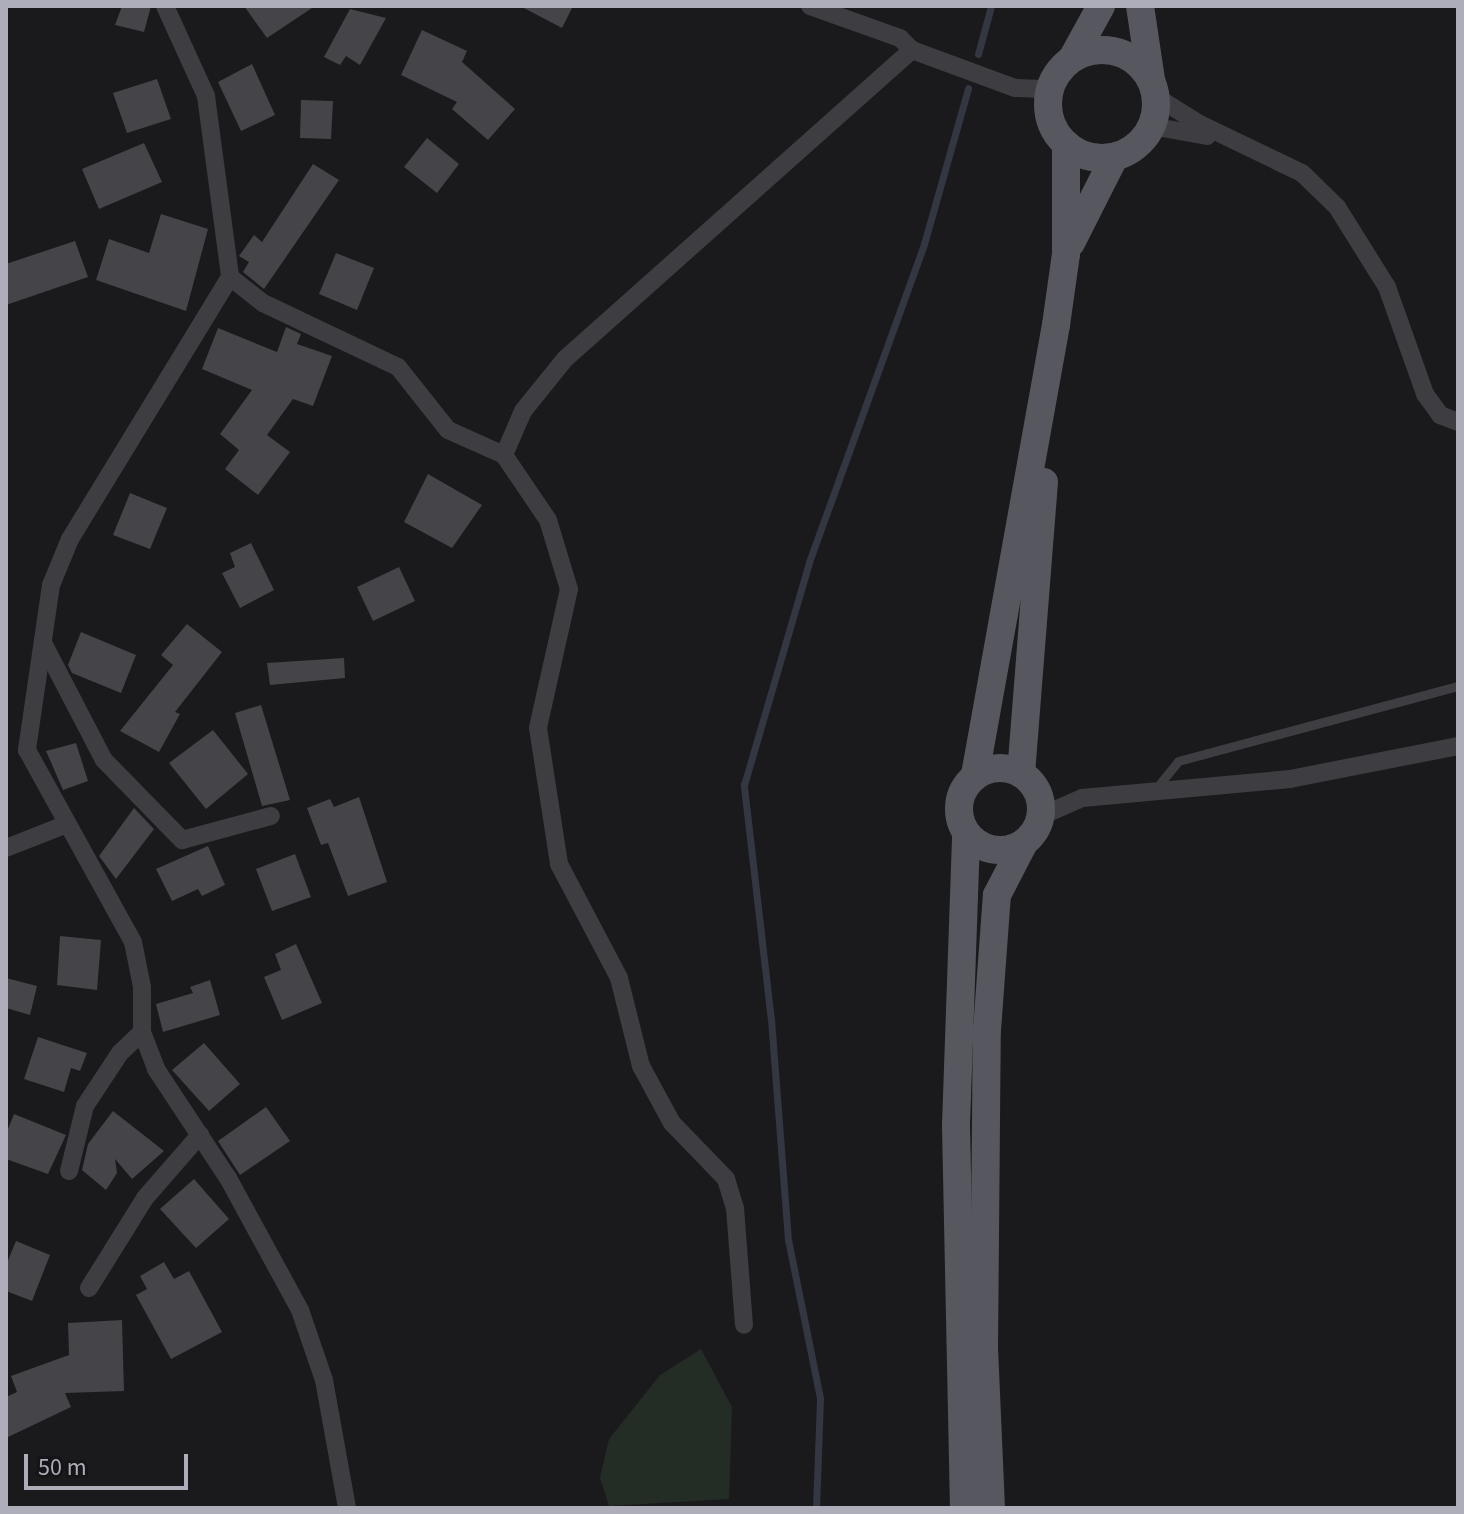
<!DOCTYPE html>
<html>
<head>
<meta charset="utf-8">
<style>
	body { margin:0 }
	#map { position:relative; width:1464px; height:1514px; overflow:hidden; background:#1a1a1c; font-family:"Source Sans 3",sans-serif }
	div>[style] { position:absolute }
	.green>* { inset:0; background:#242c26 }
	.stream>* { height:7px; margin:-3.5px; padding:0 3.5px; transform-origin:3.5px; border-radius:3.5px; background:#323741 }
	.building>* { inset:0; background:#444449 }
	.service>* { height:9px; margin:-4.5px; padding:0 4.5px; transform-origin:4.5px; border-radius:4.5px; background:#3d3d42 }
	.minor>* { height:18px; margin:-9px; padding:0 9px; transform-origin:9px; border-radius:9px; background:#3d3d42 }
	.primary>* { height:28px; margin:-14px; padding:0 14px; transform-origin:14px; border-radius:14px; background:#57575f }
	.primary>.ring { margin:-14px; padding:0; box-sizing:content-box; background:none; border:28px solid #57575f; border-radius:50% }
	span { translate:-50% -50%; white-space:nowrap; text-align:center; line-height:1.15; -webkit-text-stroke:6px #151517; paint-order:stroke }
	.frame { position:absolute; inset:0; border:8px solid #adaeba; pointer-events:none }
	.scale { position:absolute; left:24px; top:1454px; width:164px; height:36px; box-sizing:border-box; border:4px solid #adaeba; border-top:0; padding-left:10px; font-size:24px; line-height:28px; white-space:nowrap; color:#adaeba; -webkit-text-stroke:6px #151517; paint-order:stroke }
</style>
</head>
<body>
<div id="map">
	<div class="green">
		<div style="clip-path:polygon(701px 1349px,732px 1407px,729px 1499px,609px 1506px,600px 1478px,609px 1439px,660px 1375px)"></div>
	</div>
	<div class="stream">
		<div style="left:978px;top:54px;width:50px;rotate:-74.8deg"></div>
		<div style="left:816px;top:1508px;width:110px;rotate:-87.9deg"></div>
		<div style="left:820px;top:1398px;width:161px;rotate:-101.4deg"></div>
		<div style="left:788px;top:1240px;width:221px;rotate:-94.4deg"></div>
		<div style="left:771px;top:1020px;width:237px;rotate:-96.6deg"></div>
		<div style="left:744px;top:785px;width:232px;rotate:-73.7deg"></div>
		<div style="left:809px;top:562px;width:338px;rotate:-70.1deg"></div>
		<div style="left:924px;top:244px;width:162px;rotate:-74.2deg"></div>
	</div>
	<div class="building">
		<div style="clip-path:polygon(122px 6px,151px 6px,144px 32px,115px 25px)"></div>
		<div style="clip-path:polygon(244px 6px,315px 6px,267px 38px)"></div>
		<div style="clip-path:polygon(520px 6px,573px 6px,562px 28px)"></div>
		<div style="clip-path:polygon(350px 9px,386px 18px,360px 65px,346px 56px,340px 65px,324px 57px)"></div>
		<div style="clip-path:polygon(422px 30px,467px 51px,462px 62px,515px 109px,488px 140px,452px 109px,457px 102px,401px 75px)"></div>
		<div style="clip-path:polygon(252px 64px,275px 115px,241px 131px,218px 82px)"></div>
		<div style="clip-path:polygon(157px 79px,171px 119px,127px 133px,113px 93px)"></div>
		<div style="clip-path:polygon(301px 100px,333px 101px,331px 139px,300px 138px)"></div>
		<div style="clip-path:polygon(427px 138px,459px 164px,437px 193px,404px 167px)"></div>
		<div style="clip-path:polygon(144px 143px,162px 182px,99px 209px,82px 169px)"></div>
		<div style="clip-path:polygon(313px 164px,339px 180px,264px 289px,243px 272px,249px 262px,239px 256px,254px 235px,262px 242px)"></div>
		<div style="clip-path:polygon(161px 214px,208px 229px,186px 311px,96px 280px,109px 239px,149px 253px)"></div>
		<div style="clip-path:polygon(75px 241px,88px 277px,6px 305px,6px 264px)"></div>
		<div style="clip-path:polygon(336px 253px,374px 268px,357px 310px,319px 294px)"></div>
		<div style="clip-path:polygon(286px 327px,301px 334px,297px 344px,332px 356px,313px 406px,293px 399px,267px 435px,290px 452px,258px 495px,225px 469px,239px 450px,220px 434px,252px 390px,202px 369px,218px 328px,277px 352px)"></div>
		<div style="clip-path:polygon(428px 474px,482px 505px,452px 548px,404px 522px)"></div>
		<div style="clip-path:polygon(130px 493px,167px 508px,150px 549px,113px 535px)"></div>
		<div style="clip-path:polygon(251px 543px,274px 590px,240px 608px,222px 573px,235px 567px,230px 553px)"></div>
		<div style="clip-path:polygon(399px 567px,415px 601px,373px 621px,357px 587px)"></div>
		<div style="clip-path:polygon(187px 624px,222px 652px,175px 712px,180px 714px,159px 752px,120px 731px,173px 665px,161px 655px)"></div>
		<div style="clip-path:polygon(81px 632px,136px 655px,121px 693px,72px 673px,68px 665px)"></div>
		<div style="clip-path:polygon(344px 658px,345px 678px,270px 685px,267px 663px)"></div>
		<div style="clip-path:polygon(261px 705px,290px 800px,262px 806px,235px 713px)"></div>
		<div style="clip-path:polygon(213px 730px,248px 774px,206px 809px,169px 763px)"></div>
		<div style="clip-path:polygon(76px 743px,88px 781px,63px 790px,46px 751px)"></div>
		<div style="clip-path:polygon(359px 797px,387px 882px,348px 896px,328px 843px,321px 845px,307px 808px,330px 799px,334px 807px)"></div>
		<div style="clip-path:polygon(134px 808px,154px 829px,116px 879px,99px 856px)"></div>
		<div style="clip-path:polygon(208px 846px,225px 885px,202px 896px,198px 889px,172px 901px,156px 869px)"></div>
		<div style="clip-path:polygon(295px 854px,311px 897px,272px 911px,256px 869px)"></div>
		<div style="clip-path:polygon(60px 936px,101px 940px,97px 990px,57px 985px)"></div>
		<div style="clip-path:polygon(296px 944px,322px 1003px,282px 1020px,264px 977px,281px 970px,275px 954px)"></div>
		<div style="clip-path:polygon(6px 978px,37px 986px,30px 1015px,6px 1008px)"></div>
		<div style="clip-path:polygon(210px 980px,220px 1015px,163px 1032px,156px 1004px,193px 993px,190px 987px)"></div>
		<div style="clip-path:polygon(38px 1037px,87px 1053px,80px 1071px,71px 1068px,64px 1092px,24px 1079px)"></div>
		<div style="clip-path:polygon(204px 1043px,240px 1084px,209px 1111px,172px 1070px)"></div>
		<div style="clip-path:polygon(266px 1107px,290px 1141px,240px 1175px,218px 1141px)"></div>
		<div style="clip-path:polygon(113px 1111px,164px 1151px,132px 1179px,115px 1159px,117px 1173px,106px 1190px,82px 1170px,88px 1144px)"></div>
		<div style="clip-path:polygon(14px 1114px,66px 1135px,48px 1174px,6px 1159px,6px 1134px)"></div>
		<div style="clip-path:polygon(194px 1179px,229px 1219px,196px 1248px,160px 1209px)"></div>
		<div style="clip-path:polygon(16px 1241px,50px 1255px,32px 1301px,6px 1291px,6px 1265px)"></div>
		<div style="clip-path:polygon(164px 1262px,174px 1279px,189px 1271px,222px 1332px,171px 1359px,136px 1295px,147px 1289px,140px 1276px)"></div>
		<div style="clip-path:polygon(122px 1320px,124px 1391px,65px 1393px,71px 1407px,6px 1438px,6px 1397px,17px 1392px,11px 1376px,69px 1355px,68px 1323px)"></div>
	</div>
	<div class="service">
		<div style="left:1154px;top:791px;width:38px;rotate:-51deg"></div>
		<div style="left:1178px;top:761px;width:290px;rotate:-15deg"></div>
	</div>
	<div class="minor">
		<div style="left:165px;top:6px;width:99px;rotate:65.5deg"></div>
		<div style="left:206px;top:96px;width:183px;rotate:82.4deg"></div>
		<div style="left:230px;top:277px;width:42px;rotate:38.2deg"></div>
		<div style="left:263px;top:303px;width:149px;rotate:25.4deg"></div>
		<div style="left:398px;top:367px;width:80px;rotate:51.6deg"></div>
		<div style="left:448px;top:430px;width:61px;rotate:24.1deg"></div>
		<div style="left:504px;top:455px;width:48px;rotate:-66.6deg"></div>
		<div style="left:523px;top:411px;width:67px;rotate:-51.1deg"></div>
		<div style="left:565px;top:359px;width:465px;rotate:-41.7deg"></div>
		<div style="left:912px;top:50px;width:110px;rotate:20.3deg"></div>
		<div style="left:1015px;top:88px;width:35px;rotate:2deg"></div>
		<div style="left:810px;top:6px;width:96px;rotate:19.6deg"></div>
		<div style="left:900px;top:38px;width:17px;rotate:45deg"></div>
		<div style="left:1155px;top:96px;width:51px;rotate:32.1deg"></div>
		<div style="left:1198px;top:123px;width:115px;rotate:25.7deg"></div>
		<div style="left:1302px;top:173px;width:49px;rotate:44.2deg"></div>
		<div style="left:1337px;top:207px;width:94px;rotate:58deg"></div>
		<div style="left:1387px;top:287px;width:114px;rotate:70.4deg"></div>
		<div style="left:1425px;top:394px;width:26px;rotate:54deg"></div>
		<div style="left:1440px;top:415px;width:19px;rotate:21deg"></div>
		<div style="left:1151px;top:126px;width:57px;rotate:10.1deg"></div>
		<div style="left:230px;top:277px;width:307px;rotate:121.4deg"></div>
		<div style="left:70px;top:539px;width:50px;rotate:112.4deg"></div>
		<div style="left:51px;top:585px;width:167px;rotate:98.3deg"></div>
		<div style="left:27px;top:750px;width:219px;rotate:61.1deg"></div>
		<div style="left:133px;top:942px;width:46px;rotate:78.7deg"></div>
		<div style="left:142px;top:987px;width:45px;rotate:90deg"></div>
		<div style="left:142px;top:1032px;width:40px;rotate:69deg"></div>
		<div style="left:156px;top:1069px;width:131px;rotate:56.6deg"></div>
		<div style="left:228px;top:1178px;width:150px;rotate:61.4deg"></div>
		<div style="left:300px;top:1310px;width:74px;rotate:71.1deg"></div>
		<div style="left:324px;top:1380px;width:130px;rotate:79.8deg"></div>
		<div style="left:504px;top:455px;width:78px;rotate:55.9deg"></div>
		<div style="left:548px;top:520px;width:72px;rotate:73.1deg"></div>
		<div style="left:569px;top:589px;width:142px;rotate:102.6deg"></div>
		<div style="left:538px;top:728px;width:138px;rotate:81.2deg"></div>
		<div style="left:559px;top:864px;width:129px;rotate:62.2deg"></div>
		<div style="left:619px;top:978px;width:91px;rotate:76deg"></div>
		<div style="left:641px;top:1066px;width:65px;rotate:61.5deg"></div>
		<div style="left:672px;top:1123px;width:78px;rotate:46deg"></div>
		<div style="left:726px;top:1179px;width:30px;rotate:73deg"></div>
		<div style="left:735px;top:1208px;width:117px;rotate:85.6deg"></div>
		<div style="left:43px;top:643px;width:132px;rotate:62.5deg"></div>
		<div style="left:104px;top:760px;width:112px;rotate:45.7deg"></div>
		<div style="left:182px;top:840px;width:92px;rotate:-15.1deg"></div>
		<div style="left:1041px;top:816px;width:45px;rotate:-23.7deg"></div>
		<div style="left:1082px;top:798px;width:209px;rotate:-5.2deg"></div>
		<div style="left:1290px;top:779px;width:171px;rotate:-11.1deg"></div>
		<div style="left:6px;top:848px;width:66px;rotate:-21.5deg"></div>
		<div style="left:69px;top:1171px;width:67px;rotate:-76.2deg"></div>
		<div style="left:85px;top:1106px;width:64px;rotate:-56.6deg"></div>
		<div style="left:120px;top:1053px;width:30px;rotate:-44deg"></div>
		<div style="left:89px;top:1288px;width:106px;rotate:-58.1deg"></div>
		<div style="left:145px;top:1198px;width:84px;rotate:-48.9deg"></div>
	</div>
	<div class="primary">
		<div style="left:1140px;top:6px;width:75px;rotate:81.5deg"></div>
		<div class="ring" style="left:1048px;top:50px;width:80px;height:80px"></div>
		<div style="left:1073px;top:57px;width:58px;rotate:-61.2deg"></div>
		<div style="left:1071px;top:243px;width:97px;rotate:-63.2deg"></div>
		<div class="ring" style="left:959px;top:768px;width:54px;height:54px"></div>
		<div style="left:1021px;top:774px;width:293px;rotate:-85.5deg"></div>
		<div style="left:975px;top:775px;width:457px;rotate:-79.8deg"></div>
		<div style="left:1056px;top:325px;width:72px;rotate:-82deg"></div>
		<div style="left:1066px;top:254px;width:110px;rotate:-90deg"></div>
		<div style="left:964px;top:1508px;width:383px;rotate:-91.2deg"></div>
		<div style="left:956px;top:1125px;width:292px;rotate:-88deg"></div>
		<div style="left:991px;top:1508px;width:158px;rotate:-92.5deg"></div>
		<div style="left:984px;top:1350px;width:320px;rotate:-89.5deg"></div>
		<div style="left:987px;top:1030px;width:135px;rotate:-85.8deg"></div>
		<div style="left:997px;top:895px;width:59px;rotate:-62.6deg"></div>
	</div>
	<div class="frame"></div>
	<div class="scale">50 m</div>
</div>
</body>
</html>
